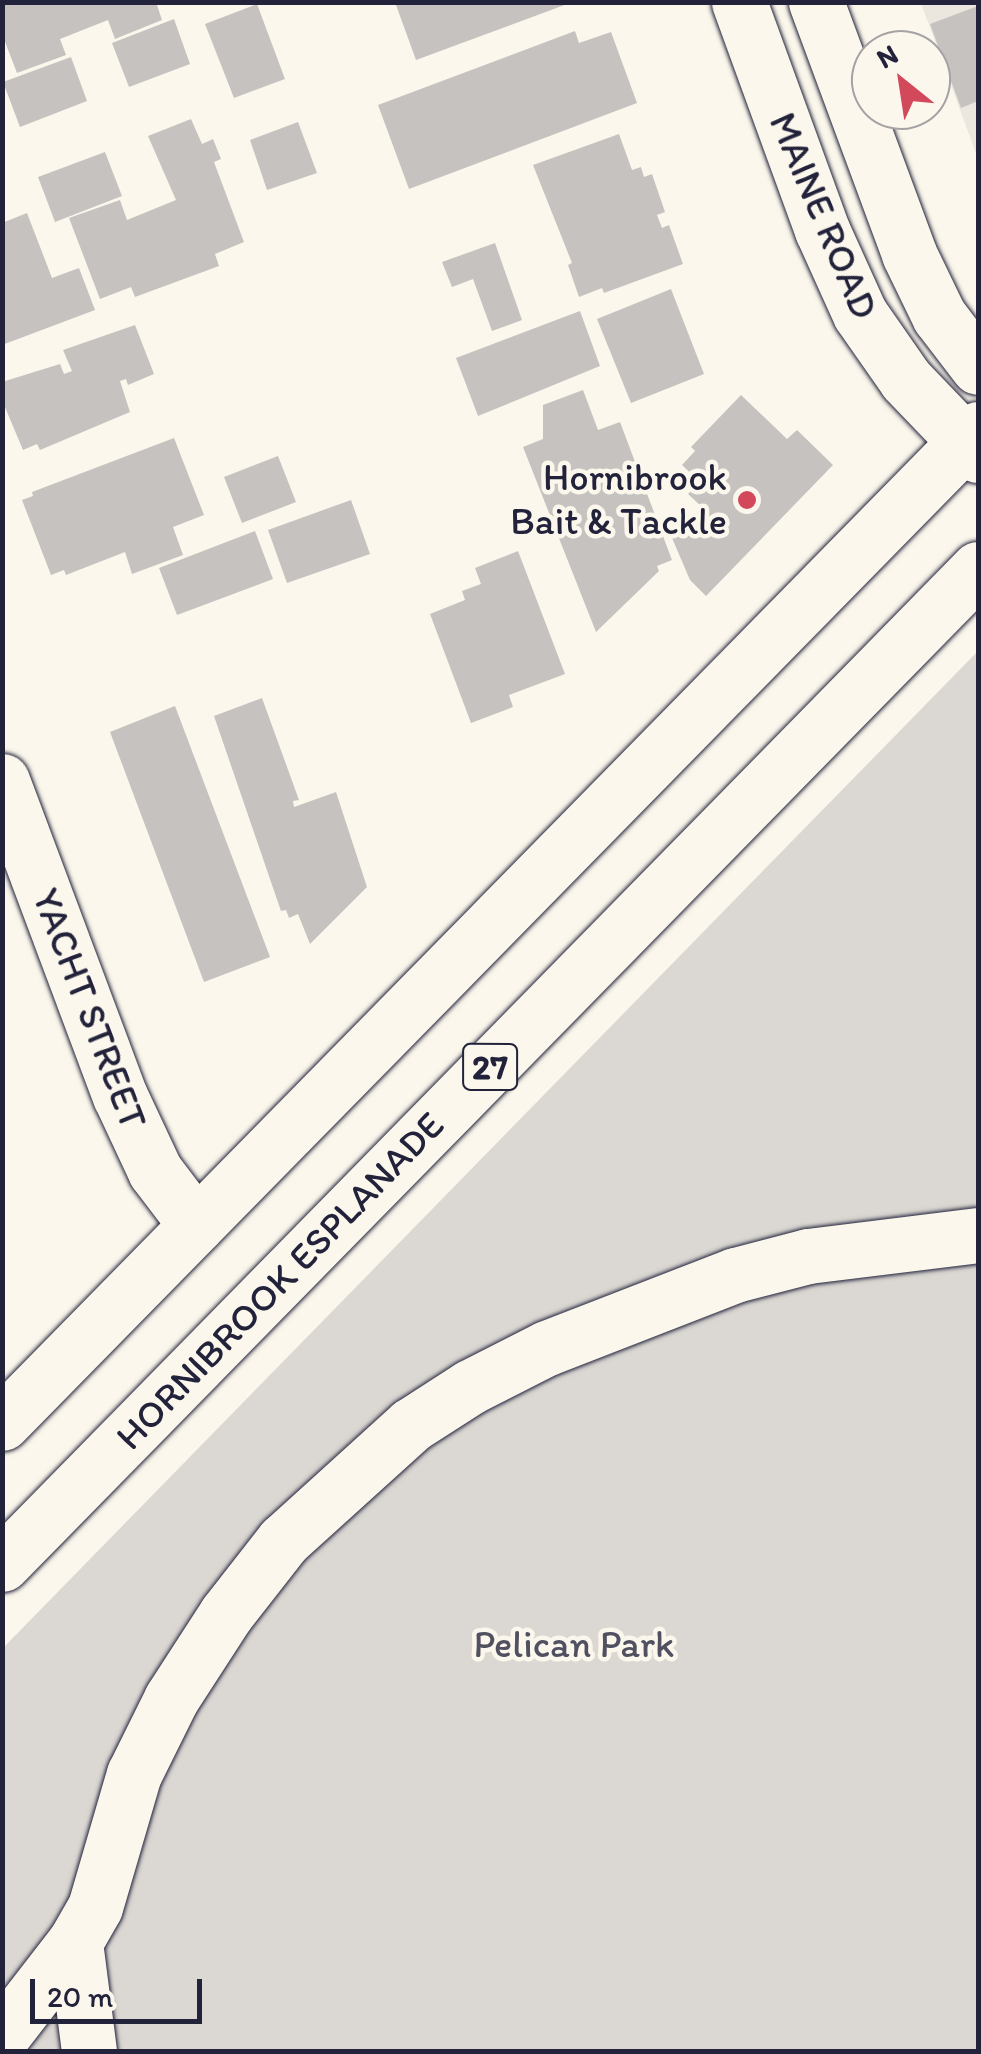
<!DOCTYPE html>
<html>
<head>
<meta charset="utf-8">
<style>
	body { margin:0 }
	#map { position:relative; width:981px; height:2054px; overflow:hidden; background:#fbf7ec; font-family:Itim,sans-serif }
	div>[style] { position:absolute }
	.built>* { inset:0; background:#ebe7df }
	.green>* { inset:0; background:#dbd8d3 }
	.building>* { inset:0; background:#c6c2c0 }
	.roads { filter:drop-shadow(0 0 2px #22223b) drop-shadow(0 0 2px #22223b) }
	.minor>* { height:55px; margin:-27.5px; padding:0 27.5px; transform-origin:27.5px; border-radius:27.5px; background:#fbf7ec }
	.major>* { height:55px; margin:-27.5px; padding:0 27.5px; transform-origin:27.5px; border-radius:27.5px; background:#fbf7ec }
	.dots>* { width:28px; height:28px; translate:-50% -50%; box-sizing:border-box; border:5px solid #fbf7ec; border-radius:50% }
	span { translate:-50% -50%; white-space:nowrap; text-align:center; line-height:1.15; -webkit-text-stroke:9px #fbf7ec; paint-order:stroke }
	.shield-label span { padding:2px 8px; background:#fbf7ec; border:2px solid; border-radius:8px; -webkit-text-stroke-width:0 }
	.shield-label { font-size:35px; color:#22223b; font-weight:700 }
	.street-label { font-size:38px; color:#22223b }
	.poi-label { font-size:38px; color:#22223b }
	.right { translate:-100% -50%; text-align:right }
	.park-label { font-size:38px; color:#505061 }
	.frame { position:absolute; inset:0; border:5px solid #22223b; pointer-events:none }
	.north { position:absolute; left:851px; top:30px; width:100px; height:100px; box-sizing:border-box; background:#fbf7ec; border:2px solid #a4a2a5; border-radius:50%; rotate:330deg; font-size:28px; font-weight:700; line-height:40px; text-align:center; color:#22223b }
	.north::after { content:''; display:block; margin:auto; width:35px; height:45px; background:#d1495b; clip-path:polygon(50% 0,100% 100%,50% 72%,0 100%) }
	.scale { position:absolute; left:30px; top:1979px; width:172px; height:45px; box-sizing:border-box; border:5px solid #22223b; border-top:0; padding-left:12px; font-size:30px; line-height:35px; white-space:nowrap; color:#22223b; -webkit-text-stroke:8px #fbf7ec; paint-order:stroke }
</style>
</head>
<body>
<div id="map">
	<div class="built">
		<div style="clip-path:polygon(921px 3px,978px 3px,978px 159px)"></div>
	</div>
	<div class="green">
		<div style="clip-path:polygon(978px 651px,978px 2051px,3px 2052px,3px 1648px)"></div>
	</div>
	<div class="building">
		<div style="clip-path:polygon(2px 2px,156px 2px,162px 20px,115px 39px,108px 20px,60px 39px,66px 55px,17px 73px,2px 34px)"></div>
		<div style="clip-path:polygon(401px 2px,570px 2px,570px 3px,416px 60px,396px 5px)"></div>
		<div style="clip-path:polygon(257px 4px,285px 79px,234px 98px,205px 24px)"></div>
		<div style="clip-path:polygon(978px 6px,978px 101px,961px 108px,930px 24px)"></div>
		<div style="clip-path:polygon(174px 19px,190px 64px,129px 87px,112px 43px)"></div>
		<div style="clip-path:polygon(575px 31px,579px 43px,611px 32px,637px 103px,409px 189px,378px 105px)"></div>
		<div style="clip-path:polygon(71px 57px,87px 101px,20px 127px,3px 82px)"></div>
		<div style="clip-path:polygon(191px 119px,202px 144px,213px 139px,221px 159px,214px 162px,244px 242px,215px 254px,219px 266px,135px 297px,131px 287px,100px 299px,69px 218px,120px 200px,127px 220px,176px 200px,148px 136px)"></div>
		<div style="clip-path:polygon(298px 122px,317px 173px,267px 190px,250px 140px)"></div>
		<div style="clip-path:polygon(619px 134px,632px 170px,641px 167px,644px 177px,652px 174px,665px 212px,657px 215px,662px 228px,669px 225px,683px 264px,604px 293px,602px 288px,579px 297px,568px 265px,572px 263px,533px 165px)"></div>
		<div style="clip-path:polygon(105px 152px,122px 196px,55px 222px,38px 177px)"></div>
		<div style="clip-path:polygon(27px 213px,52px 278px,79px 268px,95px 310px,2px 345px,2px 223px)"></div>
		<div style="clip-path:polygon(495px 243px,522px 320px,492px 331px,473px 279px,452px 287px,442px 262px)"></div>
		<div style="clip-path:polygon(671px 289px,704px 374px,631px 403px,597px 319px)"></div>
		<div style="clip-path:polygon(580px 311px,600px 366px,478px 416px,456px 358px)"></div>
		<div style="clip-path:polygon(135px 325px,154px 374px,128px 385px,126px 379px,120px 381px,130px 412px,40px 450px,37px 444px,23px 450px,2px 400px,2px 382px,60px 364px,64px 374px,72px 371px,63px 350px)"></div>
		<div style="clip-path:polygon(583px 390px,598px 430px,620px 422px,672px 560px,657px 566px,659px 571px,596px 632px,523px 447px,543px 439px,543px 405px)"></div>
		<div style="clip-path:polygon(741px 395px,787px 439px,797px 430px,833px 465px,706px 596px,690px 580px,672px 538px,702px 507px,688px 494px,700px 482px,682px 465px,695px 451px,691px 447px)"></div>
		<div style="clip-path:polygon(174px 438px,204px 515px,173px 527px,183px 555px,132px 574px,125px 552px,66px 575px,64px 570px,51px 575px,22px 500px,33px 496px,32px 492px)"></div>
		<div style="clip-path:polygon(278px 456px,296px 502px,242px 523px,224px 477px)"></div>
		<div style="clip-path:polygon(351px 500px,370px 554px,287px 583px,268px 530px)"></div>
		<div style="clip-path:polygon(255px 531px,273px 579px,177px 615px,159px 568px)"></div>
		<div style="clip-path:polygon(518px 551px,565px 674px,509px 695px,513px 707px,471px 723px,430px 614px,465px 600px,462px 591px,481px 584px,475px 568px)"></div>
		<div style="clip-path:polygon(262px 698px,299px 800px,293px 801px,294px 807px,336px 792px,367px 887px,310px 944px,298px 914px,289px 918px,286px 910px,281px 911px,214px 716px)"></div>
		<div style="clip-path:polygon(175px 706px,270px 957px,204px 982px,110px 732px)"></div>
	</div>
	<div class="roads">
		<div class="minor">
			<div style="left:739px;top:2px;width:243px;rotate:70deg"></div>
			<div style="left:822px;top:230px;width:92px;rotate:65.7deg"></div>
			<div style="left:860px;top:314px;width:80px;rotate:55.1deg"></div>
			<div style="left:906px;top:380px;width:104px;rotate:46.2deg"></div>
			<div style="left:816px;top:2px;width:269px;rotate:69.7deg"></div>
			<div style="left:909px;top:254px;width:69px;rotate:64.2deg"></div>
			<div style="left:939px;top:316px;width:64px;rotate:52.6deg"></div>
			<div style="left:2px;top:781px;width:336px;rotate:69.5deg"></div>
			<div style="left:120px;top:1096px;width:83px;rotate:65deg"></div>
			<div style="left:155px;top:1171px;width:68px;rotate:52.8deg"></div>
			<div style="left:75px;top:1942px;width:111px;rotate:82.7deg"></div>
			<div style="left:2px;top:2036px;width:119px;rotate:-52.2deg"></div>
			<div style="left:75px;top:1942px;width:40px;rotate:-60.3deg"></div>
			<div style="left:95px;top:1907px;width:139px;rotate:-73.7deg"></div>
			<div style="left:134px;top:1774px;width:84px;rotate:-63.7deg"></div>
			<div style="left:171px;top:1699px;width:101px;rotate:-57.1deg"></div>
			<div style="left:226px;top:1614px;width:93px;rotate:-52deg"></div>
			<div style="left:283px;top:1541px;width:173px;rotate:-42.2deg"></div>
			<div style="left:411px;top:1425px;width:70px;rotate:-32.8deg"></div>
			<div style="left:470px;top:1387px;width:86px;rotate:-26.9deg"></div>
			<div style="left:547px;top:1348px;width:202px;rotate:-21.2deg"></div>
			<div style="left:735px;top:1275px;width:75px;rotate:-14.6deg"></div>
			<div style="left:808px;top:1256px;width:171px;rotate:-7deg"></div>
		</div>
		<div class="major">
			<div style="left:2px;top:1423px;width:1393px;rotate:-45.52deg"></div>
			<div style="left:2px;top:1564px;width:1394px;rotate:-45.55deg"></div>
		</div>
	</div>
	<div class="dots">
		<div style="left:747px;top:500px;background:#d1495b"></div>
	</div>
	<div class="shield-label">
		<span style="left:490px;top:1067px">27</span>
	</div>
	<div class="street-label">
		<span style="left:823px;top:216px;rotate:67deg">MAINE ROAD</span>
		<span style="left:89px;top:1009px;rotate:69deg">YACHT STREET</span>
		<span style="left:280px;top:1281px;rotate:-46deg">HORNIBROOK ESPLANADE</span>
	</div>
	<div class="poi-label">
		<span class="right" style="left:727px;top:500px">Hornibrook<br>Bait &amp; Tackle</span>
	</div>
	<div class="park-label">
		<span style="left:574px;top:1645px">Pelican Park</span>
	</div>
	<div class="frame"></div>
	<div class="north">N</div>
	<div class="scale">20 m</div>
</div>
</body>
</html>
